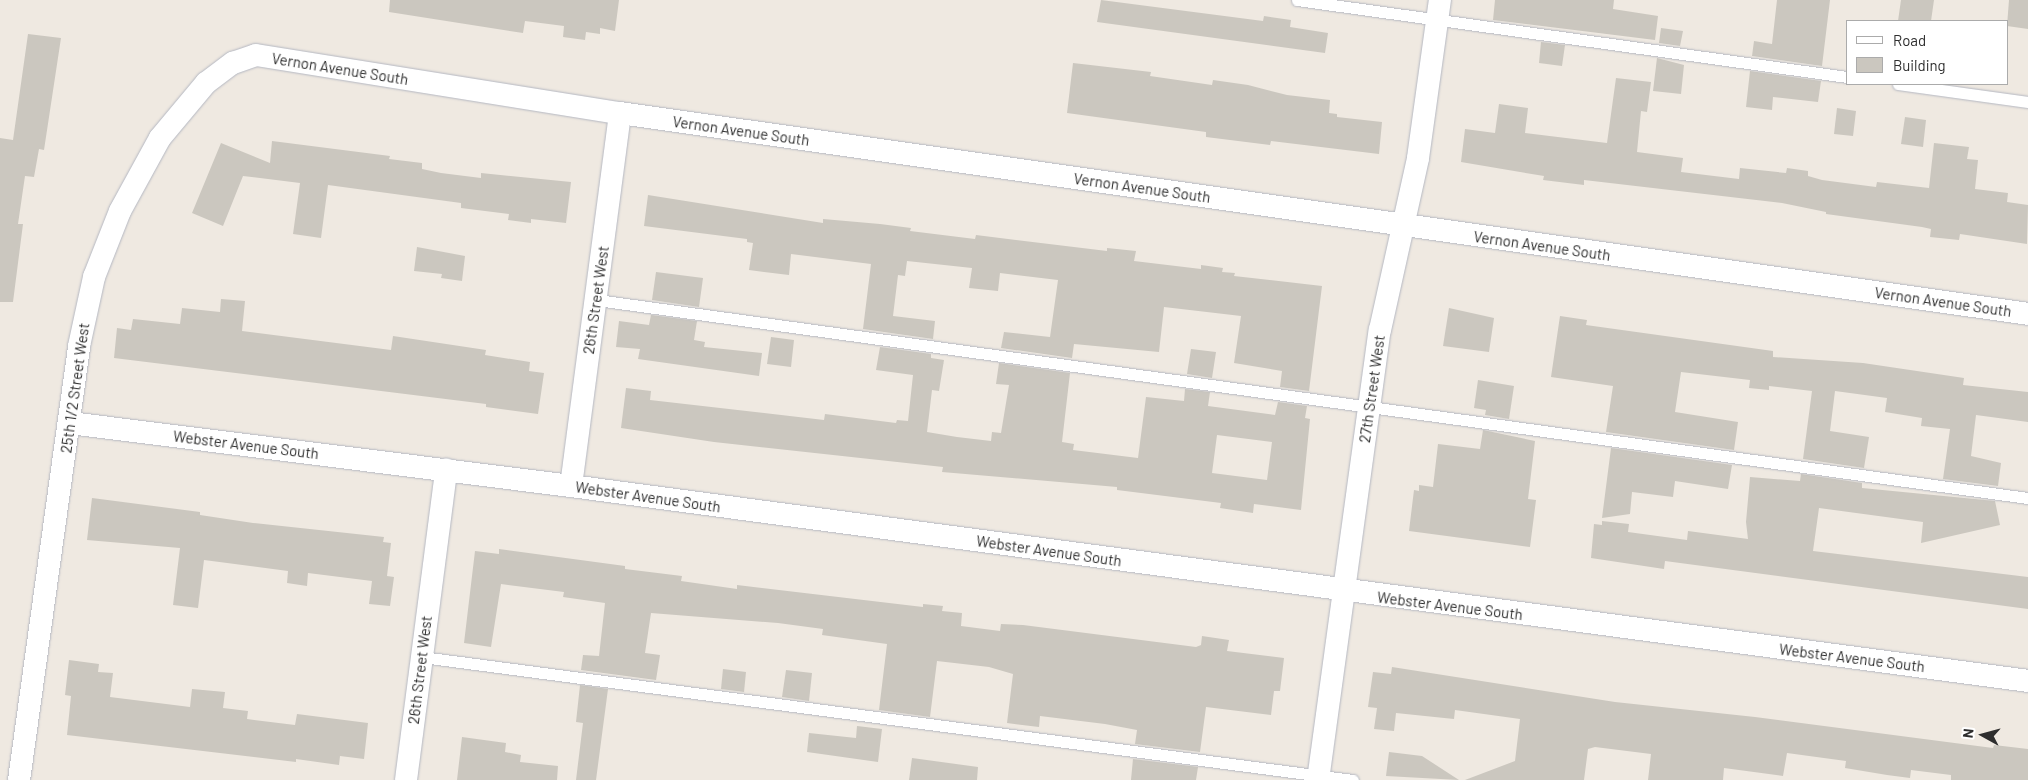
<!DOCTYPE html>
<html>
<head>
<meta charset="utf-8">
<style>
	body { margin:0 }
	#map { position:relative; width:2028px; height:780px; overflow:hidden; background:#efe9e1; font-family:Barlow,sans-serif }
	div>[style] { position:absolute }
	.building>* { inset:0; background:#cbc7bf }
	.roads { filter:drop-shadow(0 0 1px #b4b7c1) drop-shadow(0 0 1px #b4b7c1) }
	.lane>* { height:11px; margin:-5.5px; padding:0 5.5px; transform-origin:5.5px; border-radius:5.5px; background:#fff }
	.street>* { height:22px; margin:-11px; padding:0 11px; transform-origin:11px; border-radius:11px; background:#fff }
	span { translate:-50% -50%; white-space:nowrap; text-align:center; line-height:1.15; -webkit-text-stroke:4.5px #fff; paint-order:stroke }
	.street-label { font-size:15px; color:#2e2e2e }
	.legend { position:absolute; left:1846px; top:20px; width:162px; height:65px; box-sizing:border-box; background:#fff; border:1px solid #ababab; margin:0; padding:6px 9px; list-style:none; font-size:15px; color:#2e2e2e }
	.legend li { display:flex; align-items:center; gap:10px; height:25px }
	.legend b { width:25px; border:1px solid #ababab }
	.north { position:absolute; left:1958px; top:710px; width:50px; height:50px; -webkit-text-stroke:4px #fff; paint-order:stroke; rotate:277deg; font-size:14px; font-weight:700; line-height:20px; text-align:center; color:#2e2e2e }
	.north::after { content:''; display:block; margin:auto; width:18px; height:22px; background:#2e2e2e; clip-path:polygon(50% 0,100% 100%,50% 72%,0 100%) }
</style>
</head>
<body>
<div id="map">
	<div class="building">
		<div style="clip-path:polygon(390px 0,619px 0,615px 31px,600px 28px,600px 34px,586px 32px,585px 40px,563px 37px,564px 26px,525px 21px,523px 33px,389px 12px)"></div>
		<div style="clip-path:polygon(1101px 0,1263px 21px,1264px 16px,1291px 20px,1290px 27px,1328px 33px,1325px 53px,1097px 22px)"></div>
		<div style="clip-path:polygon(1495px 0,1614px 0,1613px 9px,1658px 16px,1655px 40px,1493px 20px)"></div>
		<div style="clip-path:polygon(1777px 0,1830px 0,1822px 66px,1752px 56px,1754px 41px,1772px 44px)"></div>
		<div style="clip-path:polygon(1901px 0,1934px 0,1931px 21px,1898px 21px)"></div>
		<div style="clip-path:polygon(2009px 0,2028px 0,2028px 29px,2007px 26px)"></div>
		<div style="clip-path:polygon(1661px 28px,1683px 31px,1680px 46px,1659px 43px)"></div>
		<div style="clip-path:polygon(28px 34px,61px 38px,44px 150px,39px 149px,34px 177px,25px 176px,18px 224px,23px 224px,13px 302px,0 302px,0 138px,13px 140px)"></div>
		<div style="clip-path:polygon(1541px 42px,1565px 45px,1562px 66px,1539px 63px)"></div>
		<div style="clip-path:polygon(1657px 58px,1684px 65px,1681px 94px,1653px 91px)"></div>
		<div style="clip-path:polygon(1073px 63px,1151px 72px,1150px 76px,1212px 85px,1213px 80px,1248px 85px,1287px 95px,1330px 100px,1329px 113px,1337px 114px,1337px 117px,1382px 122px,1379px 154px,1271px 141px,1270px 145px,1206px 137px,1206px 132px,1067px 113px)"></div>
		<div style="clip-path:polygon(1750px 71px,1821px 81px,1818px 102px,1773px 97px,1772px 110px,1746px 107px)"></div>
		<div style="clip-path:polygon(1616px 78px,1651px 82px,1647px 112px,1641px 111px,1637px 152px,1683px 158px,1681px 172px,1739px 179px,1740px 168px,1786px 173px,1787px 168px,1808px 171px,1808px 176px,1822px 180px,1876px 187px,1877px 182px,1929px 188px,1934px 143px,1969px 147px,1967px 159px,1978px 160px,1975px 189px,2008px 193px,2007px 202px,2028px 205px,2027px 244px,1960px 234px,1959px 240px,1930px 237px,1931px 229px,1922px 227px,1826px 214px,1826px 212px,1782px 203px,1584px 180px,1584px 185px,1543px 180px,1544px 176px,1461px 162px,1465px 129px,1495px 133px,1499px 104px,1528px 108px,1525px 133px,1607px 143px)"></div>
		<div style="clip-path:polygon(1837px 108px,1856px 111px,1853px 136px,1834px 134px)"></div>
		<div style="clip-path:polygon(1905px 117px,1926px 120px,1923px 147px,1901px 144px)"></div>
		<div style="clip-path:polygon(272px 141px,390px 156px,389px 159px,422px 163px,422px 169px,441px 173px,481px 178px,481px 173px,571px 182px,566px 223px,531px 219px,531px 223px,508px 220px,509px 214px,461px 208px,461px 203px,328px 185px,321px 238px,293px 234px,300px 183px,243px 176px,223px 226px,192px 213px,221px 143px,270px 163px)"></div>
		<div style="clip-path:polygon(648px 195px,823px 223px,823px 219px,880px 224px,911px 228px,910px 231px,975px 239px,976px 235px,1107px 251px,1107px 248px,1136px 251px,1134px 261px,1201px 269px,1201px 265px,1223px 268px,1222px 272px,1235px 273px,1234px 276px,1322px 286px,1309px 391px,1280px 387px,1282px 371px,1234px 363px,1241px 316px,1164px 307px,1159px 352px,1074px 344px,1072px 358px,1001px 348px,1004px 332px,1050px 337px,1058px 280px,1000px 273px,998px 291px,969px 288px,972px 268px,907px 261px,905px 276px,898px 275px,893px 316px,935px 321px,933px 339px,863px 329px,871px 264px,791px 254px,789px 275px,749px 270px,753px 243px,747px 242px,747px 239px,644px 226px)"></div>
		<div style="clip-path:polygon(417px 247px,465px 256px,462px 281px,441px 278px,442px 274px,414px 271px)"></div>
		<div style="clip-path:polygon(656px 272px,703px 278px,699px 307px,652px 300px)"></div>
		<div style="clip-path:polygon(221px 299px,245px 301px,242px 331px,391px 350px,393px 336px,486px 350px,485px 355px,530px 362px,529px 371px,544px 373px,538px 414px,486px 407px,486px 404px,114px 358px,117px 328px,131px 330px,133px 319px,180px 324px,182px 308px,220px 312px)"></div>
		<div style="clip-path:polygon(1449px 308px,1494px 318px,1489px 352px,1443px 346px)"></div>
		<div style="clip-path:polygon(651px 315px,697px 321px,694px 340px,705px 342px,704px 347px,762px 353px,759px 376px,638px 359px,640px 349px,616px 347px,619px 321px,649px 325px)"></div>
		<div style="clip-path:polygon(1560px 316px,1587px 320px,1586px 325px,1773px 351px,1773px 357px,1863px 363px,1964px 378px,1963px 385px,2028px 392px,2028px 422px,1976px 415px,1971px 456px,2001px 463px,1998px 486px,1943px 479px,1950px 429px,1921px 426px,1922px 418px,1885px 412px,1887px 398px,1835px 391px,1830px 431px,1869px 437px,1864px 468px,1803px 459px,1812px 391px,1769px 386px,1769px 390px,1749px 388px,1750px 380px,1681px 372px,1675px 412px,1738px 422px,1734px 450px,1606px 432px,1613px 386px,1551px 377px)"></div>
		<div style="clip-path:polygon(771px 337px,794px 340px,791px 367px,767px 364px)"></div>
		<div style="clip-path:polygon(evenodd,880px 347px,931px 354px,931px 358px,944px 360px,939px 391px,932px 390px,927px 432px,957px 437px,991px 441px,992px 432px,1001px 433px,1009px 385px,996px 384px,999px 363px,1070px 373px,1062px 442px,1074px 444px,1073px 450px,1138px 458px,1146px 397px,1184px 401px,1185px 389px,1210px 392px,1208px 406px,1275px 415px,1278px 402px,1307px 406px,1305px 418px,1310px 419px,1301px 510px,1254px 504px,1253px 513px,1220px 508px,1221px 503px,1117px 490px,1117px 487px,942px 472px,943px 467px,714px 442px,621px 428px,626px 388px,651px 391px,650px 400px,824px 420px,825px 414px,896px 423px,897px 420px,908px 421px,913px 375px,876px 370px,880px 347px,1217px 435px,1272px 442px,1267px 480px,1212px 473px,1217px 435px)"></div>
		<div style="clip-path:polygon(1191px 349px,1216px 352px,1212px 378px,1187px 374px)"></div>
		<div style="clip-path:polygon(1478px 380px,1514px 386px,1509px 419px,1485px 415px,1486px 410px,1474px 408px)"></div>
		<div style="clip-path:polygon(1483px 430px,1535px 441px,1528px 499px,1536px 500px,1530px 547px,1409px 531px,1414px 490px,1419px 491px,1419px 485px,1433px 487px,1438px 444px,1480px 449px)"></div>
		<div style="clip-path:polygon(1611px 448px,1732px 465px,1728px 489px,1675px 481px,1673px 497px,1632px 492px,1630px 514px,1602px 518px)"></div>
		<div style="clip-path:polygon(1801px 474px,1862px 483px,1862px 488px,1995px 501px,2000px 525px,1921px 543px,1923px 522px,1819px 508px,1813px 551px,2028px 577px,2028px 609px,1665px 561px,1664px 569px,1591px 558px,1594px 524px,1602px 525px,1602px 521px,1629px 524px,1628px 532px,1687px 540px,1688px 531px,1748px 539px,1746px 522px,1750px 477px,1800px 481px)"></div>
		<div style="clip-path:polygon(92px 498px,200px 512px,200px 515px,253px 523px,384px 537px,383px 542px,391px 543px,387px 576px,394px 577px,390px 606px,369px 604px,372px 581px,308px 573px,307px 586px,287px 583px,288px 571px,204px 560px,198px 608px,173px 605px,180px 548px,87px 540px)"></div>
		<div style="clip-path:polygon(499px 549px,625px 566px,625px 569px,682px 576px,681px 581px,737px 589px,737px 585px,923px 607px,923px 604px,943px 606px,942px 611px,962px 613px,961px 626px,1000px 631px,1001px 624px,1023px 625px,1196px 647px,1201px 645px,1202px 636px,1229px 640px,1227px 651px,1284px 658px,1280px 691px,1274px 691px,1271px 715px,1206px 707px,1200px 752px,1135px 744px,1137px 730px,1105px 724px,1040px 716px,1039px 727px,1007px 723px,1013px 674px,989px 667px,937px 661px,930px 717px,879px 710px,887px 644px,822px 635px,823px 629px,778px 623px,651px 613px,645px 653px,660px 655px,656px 680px,581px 670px,583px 655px,599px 656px,605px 603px,563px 597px,564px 592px,501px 584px,491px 647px,464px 643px,475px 551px,499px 554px)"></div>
		<div style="clip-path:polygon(69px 660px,99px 664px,98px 672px,113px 673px,110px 697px,190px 707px,192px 689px,225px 692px,223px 708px,248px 711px,247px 719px,295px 725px,297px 714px,368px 723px,364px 759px,340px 756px,339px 765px,296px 759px,296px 762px,67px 735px,71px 696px,65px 695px)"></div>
		<div style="clip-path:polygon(1392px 667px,1615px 702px,1755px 717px,1993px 748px,1994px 745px,2028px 749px,2028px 780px,1951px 780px,1951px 775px,1911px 770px,1910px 778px,1887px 775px,1845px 768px,1846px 761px,1787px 753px,1783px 776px,1724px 768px,1723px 780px,1648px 780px,1651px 754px,1595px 747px,1588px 749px,1584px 780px,1465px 780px,1515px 761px,1520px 719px,1455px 710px,1454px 719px,1396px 713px,1394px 731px,1374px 729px,1377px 708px,1368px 707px,1373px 672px,1391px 674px)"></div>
		<div style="clip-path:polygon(723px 669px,746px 672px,744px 692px,721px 689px)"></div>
		<div style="clip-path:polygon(786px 670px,812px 673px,809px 701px,782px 697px)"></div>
		<div style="clip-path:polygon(580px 685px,608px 689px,596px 780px,576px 780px,583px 723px,576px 722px)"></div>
		<div style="clip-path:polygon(857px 726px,882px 729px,878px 762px,807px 752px,809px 733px,856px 738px)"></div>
		<div style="clip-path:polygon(462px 737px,506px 743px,505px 752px,521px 755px,520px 762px,558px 766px,557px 780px,457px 780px)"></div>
		<div style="clip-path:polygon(1389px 752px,1422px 756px,1459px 780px,1386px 776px)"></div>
		<div style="clip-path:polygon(912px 758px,978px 767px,977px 780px,909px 780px)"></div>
		<div style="clip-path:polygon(1133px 759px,1198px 767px,1196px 780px,1131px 780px)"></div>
	</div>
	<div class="roads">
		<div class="lane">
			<div style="left:1297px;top:0;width:555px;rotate:7.97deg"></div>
			<div style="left:1898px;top:84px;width:131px;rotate:7.9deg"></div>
			<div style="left:597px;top:300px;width:1445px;rotate:7.88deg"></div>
			<div style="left:422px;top:657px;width:939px;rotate:7.53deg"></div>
		</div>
		<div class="street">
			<div style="left:70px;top:423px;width:505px;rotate:7.17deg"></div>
			<div style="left:571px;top:486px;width:1470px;rotate:7.62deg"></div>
			<div style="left:571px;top:486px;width:376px;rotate:-82.5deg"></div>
			<div style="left:19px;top:780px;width:438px;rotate:-82.1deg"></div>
			<div style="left:79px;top:346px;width:71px;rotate:-77.7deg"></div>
			<div style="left:94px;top:277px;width:71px;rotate:-68.5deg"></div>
			<div style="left:120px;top:211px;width:83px;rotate:-61.3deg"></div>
			<div style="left:160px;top:138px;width:72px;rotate:-50.1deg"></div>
			<div style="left:206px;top:83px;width:34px;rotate:-37deg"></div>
			<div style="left:233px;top:63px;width:24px;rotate:-19deg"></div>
			<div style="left:256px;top:55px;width:369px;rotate:9.1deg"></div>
			<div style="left:620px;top:113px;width:1422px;rotate:8.12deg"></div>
			<div style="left:406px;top:780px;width:313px;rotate:-82.6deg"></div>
			<div style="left:1318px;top:780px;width:454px;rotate:-82.2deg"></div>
			<div style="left:1380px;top:330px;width:176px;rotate:-77.5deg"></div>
			<div style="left:1418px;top:158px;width:160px;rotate:-82.1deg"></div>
		</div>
	</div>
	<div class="street-label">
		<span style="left:340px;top:69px;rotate:9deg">Vernon Avenue South</span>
		<span style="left:741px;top:131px;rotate:8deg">Vernon Avenue South</span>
		<span style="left:1142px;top:188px;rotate:8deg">Vernon Avenue South</span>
		<span style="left:1542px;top:246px;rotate:8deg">Vernon Avenue South</span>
		<span style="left:596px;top:300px;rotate:-82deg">26th Street West</span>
		<span style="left:1943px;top:302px;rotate:8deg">Vernon Avenue South</span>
		<span style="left:75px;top:388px;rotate:-82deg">25th 1/2 Street West</span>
		<span style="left:1372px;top:389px;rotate:-82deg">27th Street West</span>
		<span style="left:246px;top:445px;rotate:7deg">Webster Avenue South</span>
		<span style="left:648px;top:497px;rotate:8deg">Webster Avenue South</span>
		<span style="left:1049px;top:551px;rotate:8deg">Webster Avenue South</span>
		<span style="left:1450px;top:606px;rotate:7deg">Webster Avenue South</span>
		<span style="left:1852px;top:658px;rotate:7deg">Webster Avenue South</span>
		<span style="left:420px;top:670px;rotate:-83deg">26th Street West</span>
	</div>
	<ul class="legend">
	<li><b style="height:6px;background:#fff"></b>Road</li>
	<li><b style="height:14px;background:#cbc7bf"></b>Building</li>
	</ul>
	<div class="north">N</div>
</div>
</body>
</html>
